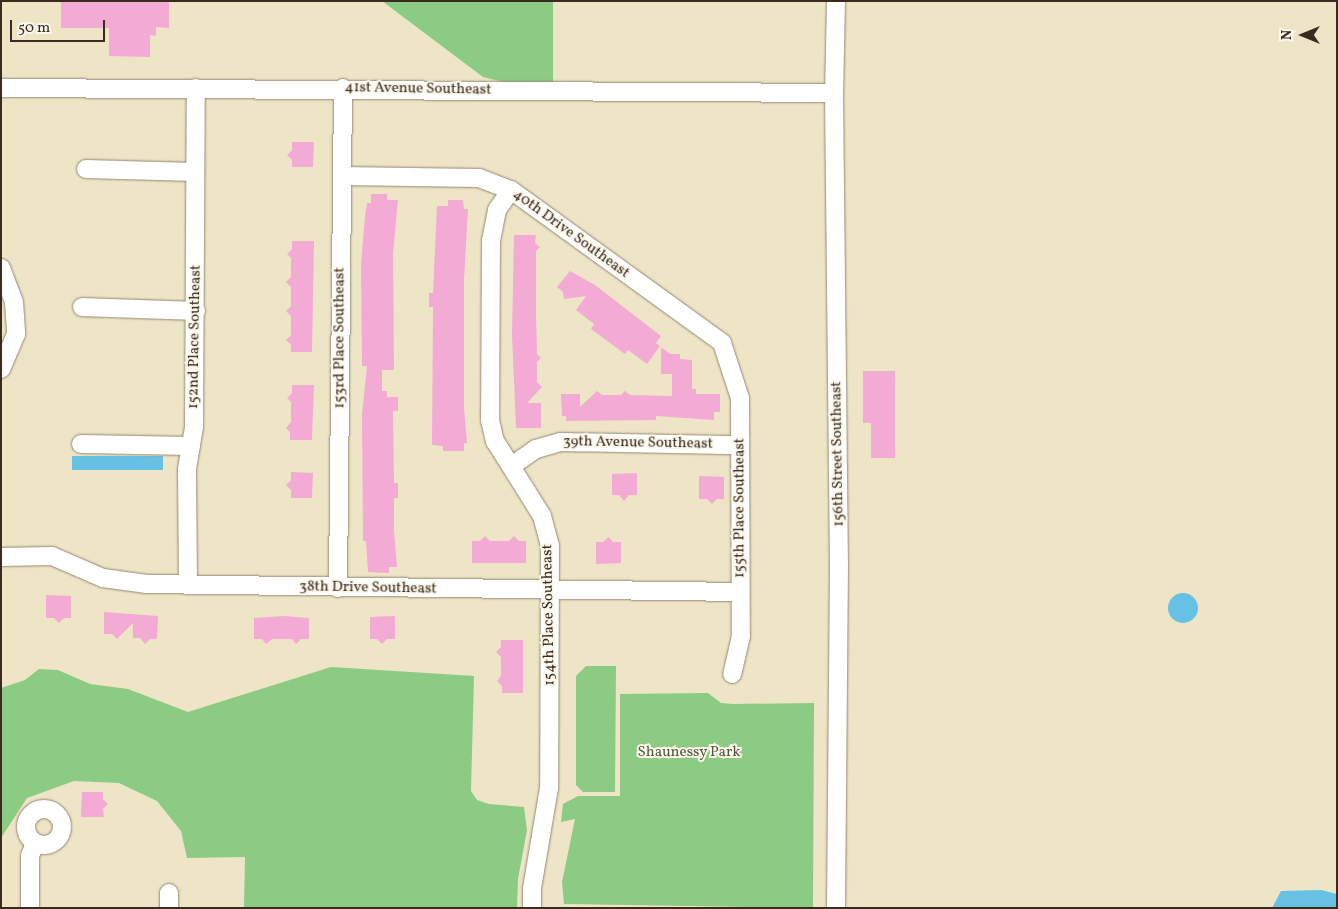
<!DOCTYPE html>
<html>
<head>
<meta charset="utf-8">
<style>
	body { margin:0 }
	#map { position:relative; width:1338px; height:909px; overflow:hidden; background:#eee5c7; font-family:Vollkorn,serif }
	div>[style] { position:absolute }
	.green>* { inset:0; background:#8bcb83 }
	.water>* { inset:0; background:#67c1e5 }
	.round { border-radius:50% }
	.building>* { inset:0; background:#f3aad5 }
	.roads { filter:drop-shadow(0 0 1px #948872) drop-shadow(0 0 1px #948872) }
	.minor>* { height:18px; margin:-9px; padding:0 9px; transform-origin:9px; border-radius:9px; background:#fff }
	.minor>.ring { margin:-9px; padding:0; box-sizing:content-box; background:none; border:18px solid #fff; border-radius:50% }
	span { translate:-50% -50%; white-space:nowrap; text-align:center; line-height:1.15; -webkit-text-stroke:4px #fbf7ec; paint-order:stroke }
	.street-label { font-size:15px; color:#3b2a1e }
	.park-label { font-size:15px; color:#535a3c }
	.frame { position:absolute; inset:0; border:2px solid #3b2a1e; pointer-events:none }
	.north { position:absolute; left:1278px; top:10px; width:50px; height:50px; -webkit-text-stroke:4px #fbf7ec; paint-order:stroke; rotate:270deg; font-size:14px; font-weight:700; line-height:20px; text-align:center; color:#3b2a1e }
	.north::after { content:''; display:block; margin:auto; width:18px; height:22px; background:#3b2a1e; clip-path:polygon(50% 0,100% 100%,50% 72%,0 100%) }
	.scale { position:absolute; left:10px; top:20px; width:95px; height:22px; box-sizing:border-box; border:2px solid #3b2a1e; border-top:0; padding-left:6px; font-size:15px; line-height:18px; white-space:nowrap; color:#3b2a1e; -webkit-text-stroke:4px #fbf7ec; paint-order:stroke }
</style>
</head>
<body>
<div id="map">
	<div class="green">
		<div style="clip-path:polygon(382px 1px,553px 1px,553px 83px,508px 83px,483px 77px)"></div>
		<div style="clip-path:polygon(586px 666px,616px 666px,615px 792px,583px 792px,576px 785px,576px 676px)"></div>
		<div style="clip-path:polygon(331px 667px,474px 676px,471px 791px,477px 800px,489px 804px,524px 807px,527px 830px,518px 879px,517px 908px,244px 908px,245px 857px,187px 858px,181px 831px,157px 801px,119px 783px,74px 781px,27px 798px,1px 838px,1px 688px,25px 680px,39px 669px,58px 670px,90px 684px,128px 689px,188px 712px)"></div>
		<div style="clip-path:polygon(708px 693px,721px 703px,733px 704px,814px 703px,813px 908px,564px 904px,562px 882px,575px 819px,561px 822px,563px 804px,578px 796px,620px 796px,620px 694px)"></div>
	</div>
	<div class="water">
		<div style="clip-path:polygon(72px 456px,163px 456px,163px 470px,72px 470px)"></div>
		<div class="round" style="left:1168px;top:593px;width:30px;height:30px"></div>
		<div style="clip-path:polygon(1321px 890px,1337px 894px,1337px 908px,1272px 908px,1281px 891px)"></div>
	</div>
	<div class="building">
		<div style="clip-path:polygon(61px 1px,169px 1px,169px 28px,156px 27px,156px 36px,150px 35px,150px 57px,109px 56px,109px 28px,61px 28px)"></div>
		<div style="clip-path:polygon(292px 142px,314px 142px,313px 167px,292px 167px,292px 160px,287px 155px,292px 150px)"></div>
		<div style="clip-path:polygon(371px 194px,387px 194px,387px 200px,398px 200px,393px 254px,394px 370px,382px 370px,382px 391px,387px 391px,387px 397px,398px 397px,398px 411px,393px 411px,394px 483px,398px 483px,398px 498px,394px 498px,394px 530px,397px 567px,389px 567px,389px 573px,368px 572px,366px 541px,363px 541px,362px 414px,367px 366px,362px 366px,361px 264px,365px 217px,367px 203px,371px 203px)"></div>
		<div style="clip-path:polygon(448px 200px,463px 200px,464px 209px,468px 209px,464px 280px,464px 408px,467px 443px,464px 443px,464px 451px,443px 451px,443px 446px,432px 445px,433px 307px,429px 307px,429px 293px,433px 293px,437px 206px,448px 206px)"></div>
		<div style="clip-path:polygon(514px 235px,536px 235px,535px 243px,540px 247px,536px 251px,536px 314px,537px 354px,541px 358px,537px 362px,537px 382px,542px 387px,527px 403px,541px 403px,541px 428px,516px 428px,512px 335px)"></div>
		<div style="clip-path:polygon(292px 241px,314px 241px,312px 352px,291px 352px,291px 345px,286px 340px,291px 335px,291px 316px,286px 311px,291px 306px,291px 287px,286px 282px,291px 277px,291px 258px,287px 254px,292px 249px)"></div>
		<div style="clip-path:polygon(570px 271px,595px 285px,661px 336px,656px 343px,660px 346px,647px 364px,628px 350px,625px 354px,591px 329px,594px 324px,576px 310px,586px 296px,564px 299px,563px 292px,557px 287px)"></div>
		<div style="clip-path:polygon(661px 347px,670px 354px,680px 354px,680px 359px,692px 360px,692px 389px,696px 389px,696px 394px,720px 394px,720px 412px,714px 412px,714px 420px,656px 416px,656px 420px,566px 421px,566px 416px,562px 416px,561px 394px,580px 394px,580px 407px,597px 391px,602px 395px,621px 395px,625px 391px,630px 395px,672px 396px,672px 374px,661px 374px)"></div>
		<div style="clip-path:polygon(863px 371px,895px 371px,895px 458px,871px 458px,871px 423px,863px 423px)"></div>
		<div style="clip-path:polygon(292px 385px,314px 385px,312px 440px,290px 440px,290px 432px,286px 428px,291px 422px,291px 402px,287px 398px,292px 393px)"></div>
		<div style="clip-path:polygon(291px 472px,313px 473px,312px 498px,291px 498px,291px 490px,286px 485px,291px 480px)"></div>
		<div style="clip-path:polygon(637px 473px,637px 495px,629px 495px,624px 501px,619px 495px,612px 495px,612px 474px)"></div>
		<div style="clip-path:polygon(699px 476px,724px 477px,724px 499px,717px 499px,712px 504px,707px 499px,699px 499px)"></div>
		<div style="clip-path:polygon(485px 536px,490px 541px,509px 541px,514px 536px,519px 541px,526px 541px,526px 563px,472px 563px,472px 541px,480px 541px)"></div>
		<div style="clip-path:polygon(609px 537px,613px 542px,621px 542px,621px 563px,596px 564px,596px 542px,603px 542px)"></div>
		<div style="clip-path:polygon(46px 595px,71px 596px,71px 618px,64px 618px,59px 623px,54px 618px,46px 618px)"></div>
		<div style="clip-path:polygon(104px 612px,158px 616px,157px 639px,150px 639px,145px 644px,140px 638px,133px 638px,133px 623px,117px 639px,112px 634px,104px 634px)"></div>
		<div style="clip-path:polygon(284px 616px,309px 618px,309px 639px,301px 639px,296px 644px,292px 639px,272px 639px,266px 644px,262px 639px,254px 639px,254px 618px)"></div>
		<div style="clip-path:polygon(395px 616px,395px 639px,387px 639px,382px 644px,377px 639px,370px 639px,370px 617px)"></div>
		<div style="clip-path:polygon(501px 640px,523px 640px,523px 693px,502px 693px,502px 686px,497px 681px,501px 676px,501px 657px,496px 652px,501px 647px)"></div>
		<div style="clip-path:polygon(82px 792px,103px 792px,103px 799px,108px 804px,103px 809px,104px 817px,81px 817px)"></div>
	</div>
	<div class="roads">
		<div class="minor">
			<div style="left:836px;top:1px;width:92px;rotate:91.2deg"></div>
			<div style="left:834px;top:93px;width:471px;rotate:89.4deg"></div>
			<div style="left:839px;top:564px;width:344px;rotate:90.5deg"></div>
			<div style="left:1px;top:88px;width:833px;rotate:0.34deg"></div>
			<div style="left:86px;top:169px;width:109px;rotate:1.6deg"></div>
			<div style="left:342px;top:176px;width:137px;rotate:0.8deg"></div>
			<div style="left:479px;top:178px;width:34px;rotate:21deg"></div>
			<div style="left:511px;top:190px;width:261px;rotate:35.9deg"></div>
			<div style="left:722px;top:343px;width:58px;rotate:71.9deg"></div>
			<div style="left:740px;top:398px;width:238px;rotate:89.8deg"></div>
			<div style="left:741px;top:636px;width:39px;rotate:103deg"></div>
			<div style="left:511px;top:190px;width:24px;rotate:125deg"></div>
			<div style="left:497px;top:210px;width:31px;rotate:101deg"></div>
			<div style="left:491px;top:240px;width:180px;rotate:90.3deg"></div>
			<div style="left:490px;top:420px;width:22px;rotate:77deg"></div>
			<div style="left:495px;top:441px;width:89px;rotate:57.9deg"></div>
			<div style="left:542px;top:516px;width:30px;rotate:75deg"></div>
			<div style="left:550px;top:545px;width:243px;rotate:90.2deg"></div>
			<div style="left:549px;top:788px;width:102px;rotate:99.6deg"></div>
			<div style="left:532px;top:889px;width:19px;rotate:90deg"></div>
			<div style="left:1px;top:268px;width:36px;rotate:69deg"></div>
			<div style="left:14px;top:302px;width:32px;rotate:86deg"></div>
			<div style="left:16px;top:334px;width:38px;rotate:113deg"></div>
			<div style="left:82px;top:307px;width:114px;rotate:2deg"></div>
			<div style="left:81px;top:444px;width:110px;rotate:1deg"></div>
			<div style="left:513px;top:465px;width:28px;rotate:-35deg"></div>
			<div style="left:536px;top:449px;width:25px;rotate:-16deg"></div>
			<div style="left:560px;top:442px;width:180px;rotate:1deg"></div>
			<div style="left:1px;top:557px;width:51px;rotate:-1.1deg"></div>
			<div style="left:52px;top:556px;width:56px;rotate:23.3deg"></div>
			<div style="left:103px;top:578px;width:44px;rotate:7.8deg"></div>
			<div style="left:147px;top:584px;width:593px;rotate:0.77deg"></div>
			<div style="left:188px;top:585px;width:116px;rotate:-90.5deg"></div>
			<div style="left:187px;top:469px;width:43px;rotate:-80.5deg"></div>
			<div style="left:194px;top:427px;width:339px;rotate:-89.7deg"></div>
			<div style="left:338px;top:588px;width:500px;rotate:-89.43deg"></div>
			<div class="ring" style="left:26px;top:809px;width:18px;height:18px"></div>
			<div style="left:169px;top:893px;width:15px;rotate:90deg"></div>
			<div style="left:30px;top:908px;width:52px;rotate:-90deg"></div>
			<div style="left:30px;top:856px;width:14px;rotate:-69deg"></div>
		</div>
	</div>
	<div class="street-label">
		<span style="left:418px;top:89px;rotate:1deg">41st Avenue Southeast</span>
		<span style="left:571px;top:234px;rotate:36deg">40th Drive Southeast</span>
		<span style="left:195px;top:337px;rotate:-89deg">152nd Place Southeast</span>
		<span style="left:340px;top:338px;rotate:-90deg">153rd Place Southeast</span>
		<span style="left:638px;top:443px;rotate:1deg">39th Avenue Southeast</span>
		<span style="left:838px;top:454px;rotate:-91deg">156th Street Southeast</span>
		<span style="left:740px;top:508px;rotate:-90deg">155th Place Southeast</span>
		<span style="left:368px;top:588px;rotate:1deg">38th Drive Southeast</span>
		<span style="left:549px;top:615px;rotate:-91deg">154th Place Southeast</span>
	</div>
	<div class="park-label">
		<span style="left:689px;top:753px">Shaunessy Park</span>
	</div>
	<div class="frame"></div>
	<div class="north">N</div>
	<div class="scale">50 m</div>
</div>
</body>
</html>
